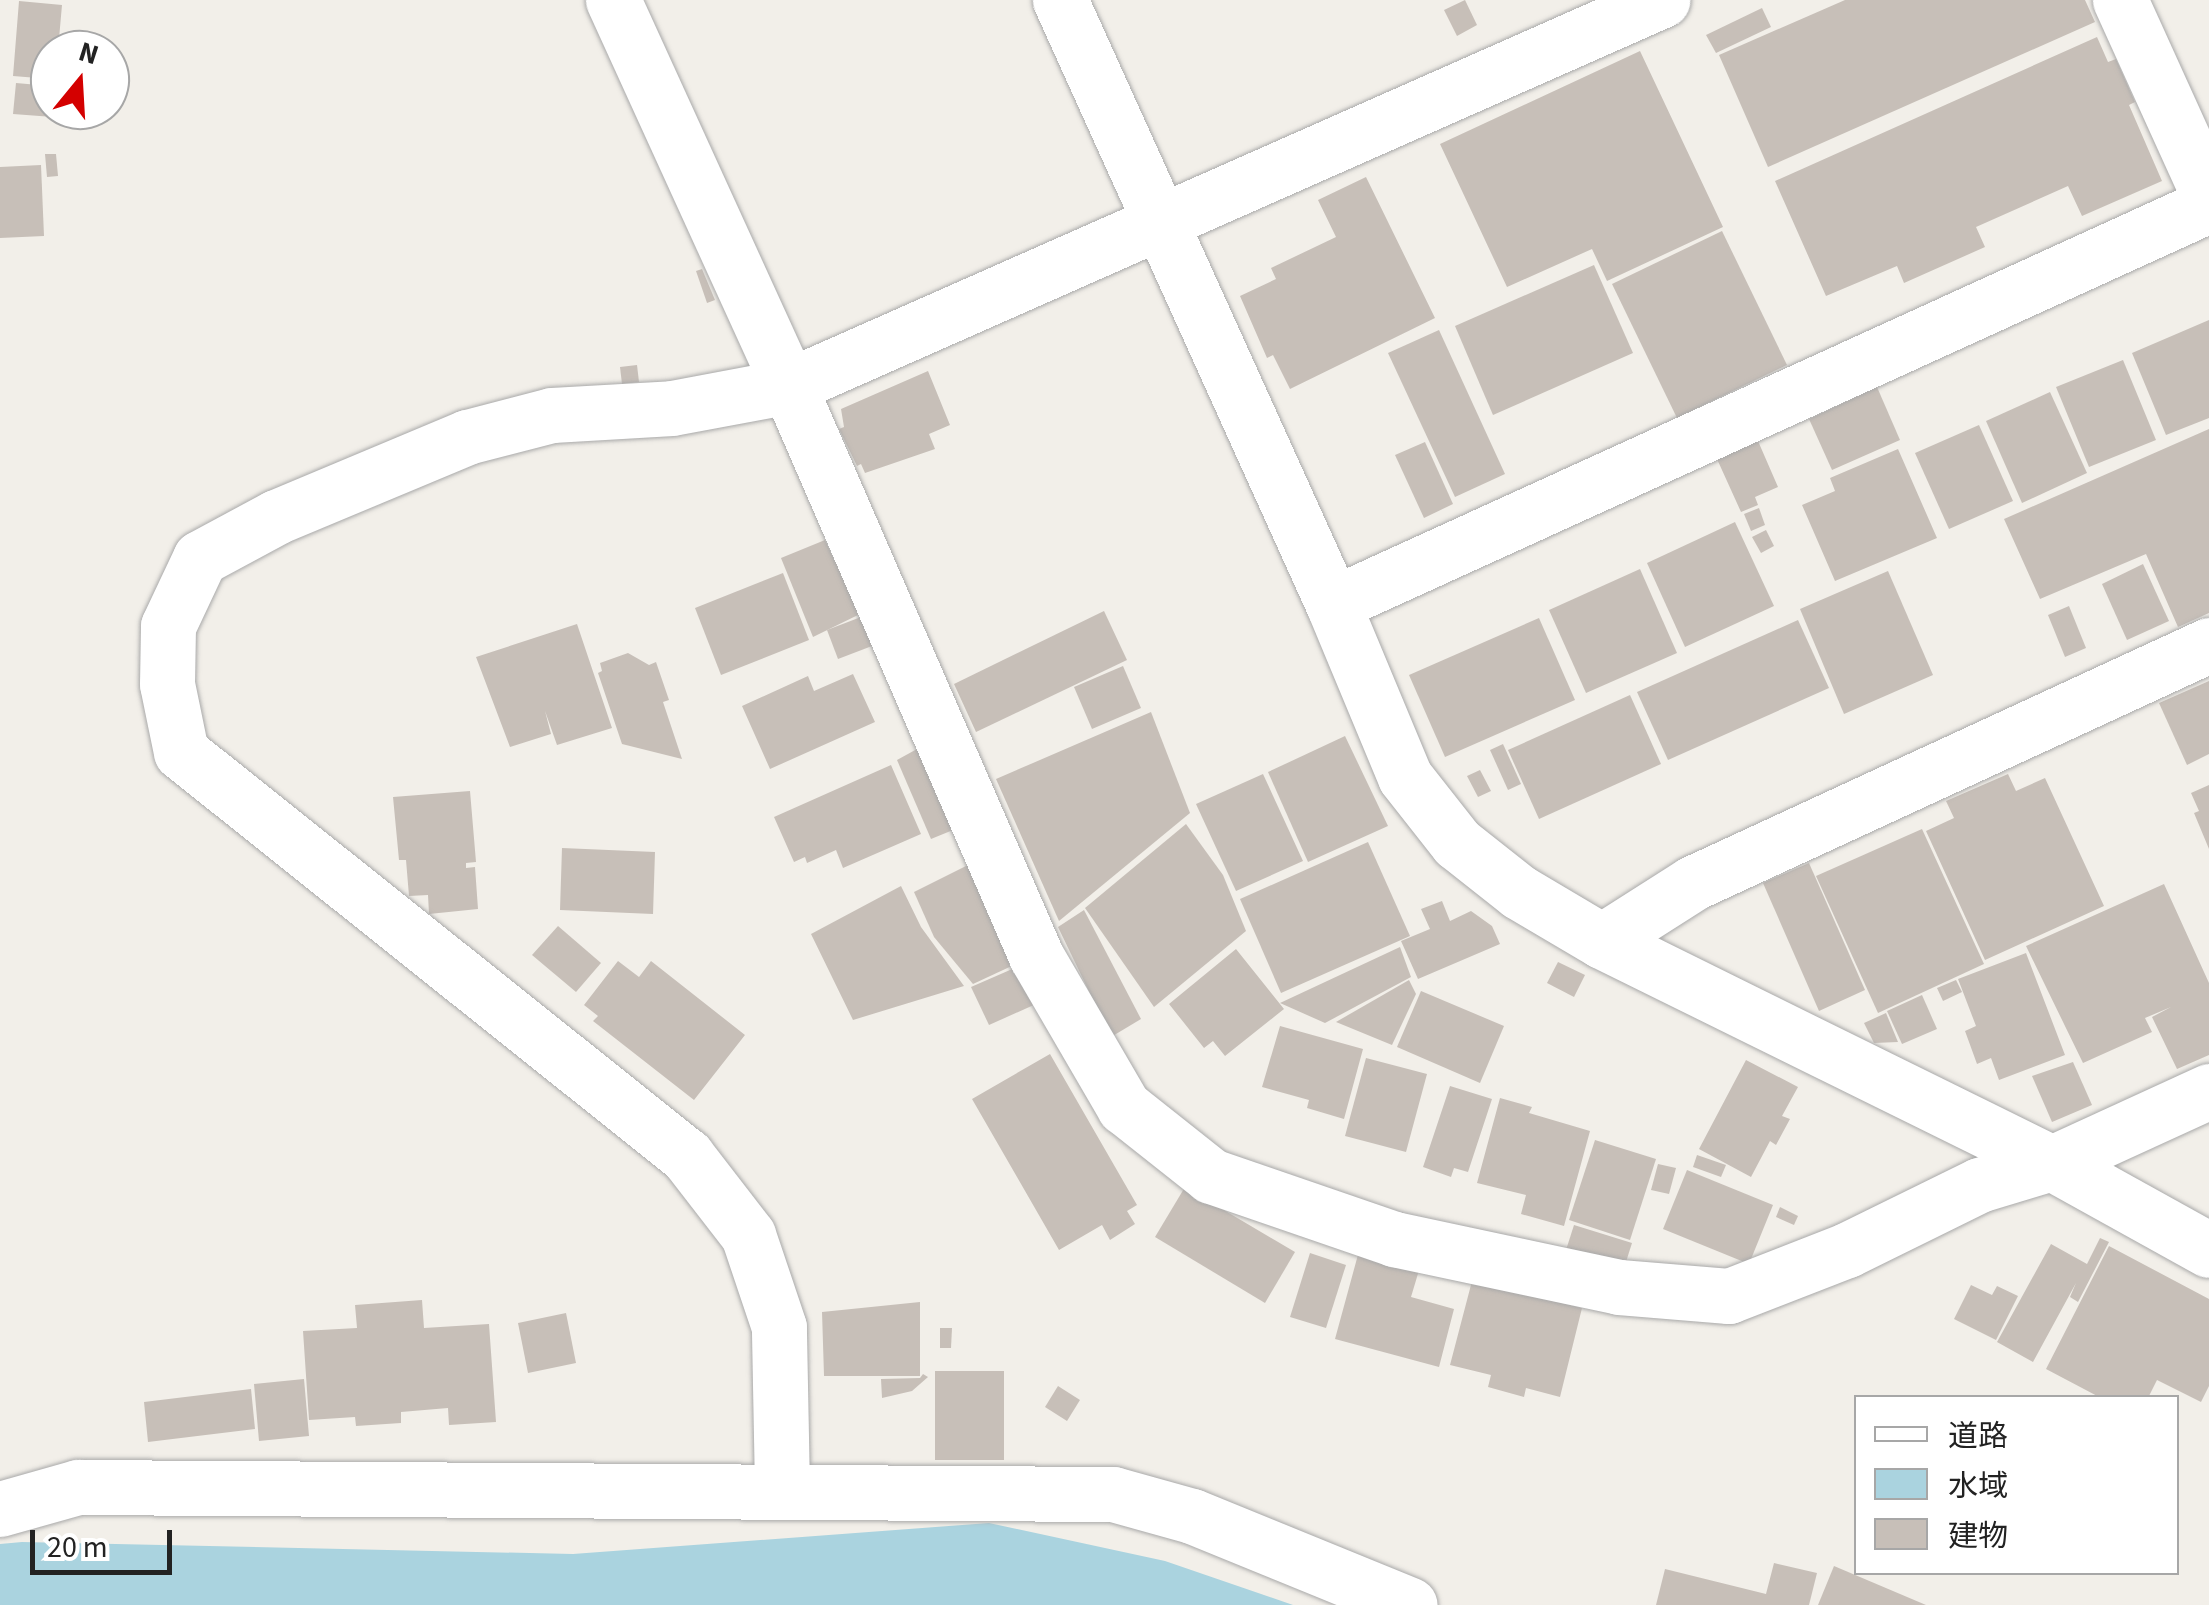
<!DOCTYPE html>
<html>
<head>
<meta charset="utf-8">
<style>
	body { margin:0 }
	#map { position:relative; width:2209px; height:1605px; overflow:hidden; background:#f2efe9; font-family:"Source Sans 3","Noto Sans JP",sans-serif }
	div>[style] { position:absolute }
	.water>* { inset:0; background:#aad3df }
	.building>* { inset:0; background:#c7bfb8 }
	.roads { filter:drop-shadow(0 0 2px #a9a9a9) drop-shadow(0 0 2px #a9a9a9) }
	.minor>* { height:55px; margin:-27.5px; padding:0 27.5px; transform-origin:27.5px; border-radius:27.5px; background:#fff }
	span { translate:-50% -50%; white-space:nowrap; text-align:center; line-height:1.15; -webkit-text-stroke:10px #fff; paint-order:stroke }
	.legend { position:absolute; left:1854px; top:1395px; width:325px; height:180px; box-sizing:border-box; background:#fff; border:2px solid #a7a7a7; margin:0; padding:12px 18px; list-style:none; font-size:30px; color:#222 }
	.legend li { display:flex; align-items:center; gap:20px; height:50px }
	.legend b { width:50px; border:2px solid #a7a7a7 }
	.north { position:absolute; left:30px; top:30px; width:100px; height:100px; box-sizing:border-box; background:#fff; border:2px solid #a7a7a7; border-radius:50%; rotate:18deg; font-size:28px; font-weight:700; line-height:40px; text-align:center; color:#222 }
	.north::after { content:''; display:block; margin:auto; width:35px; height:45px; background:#d40000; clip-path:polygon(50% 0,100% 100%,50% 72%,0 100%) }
	.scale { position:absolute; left:30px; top:1530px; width:142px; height:45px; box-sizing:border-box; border:5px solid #222; border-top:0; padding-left:12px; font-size:30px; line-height:35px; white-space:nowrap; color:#222; -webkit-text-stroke:8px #fff; paint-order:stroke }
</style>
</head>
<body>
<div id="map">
	<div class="water">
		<div style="clip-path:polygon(989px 1523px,1165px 1561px,1293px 1605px,0 1605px,0 1544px,22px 1542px,573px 1554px)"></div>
	</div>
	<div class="building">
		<div style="clip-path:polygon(1465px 0,1477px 25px,1457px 36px,1444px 10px)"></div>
		<div style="clip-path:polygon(1845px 0,2085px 0,2095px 22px,1768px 167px,1719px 55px)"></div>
		<div style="clip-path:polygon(19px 1px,62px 5px,58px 50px,50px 50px,50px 79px,13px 76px)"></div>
		<div style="clip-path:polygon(1762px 8px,1771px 27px,1716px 53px,1706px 35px)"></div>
		<div style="clip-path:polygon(2097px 37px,2108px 62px,2116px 59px,2135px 102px,2129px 105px,2162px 181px,2082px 216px,2068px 186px,1976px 227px,1985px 247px,1904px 283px,1897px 266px,1826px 296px,1775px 181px)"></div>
		<div style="clip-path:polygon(1640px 51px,1723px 227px,1607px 281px,1592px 249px,1507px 287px,1440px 144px)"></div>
		<div style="clip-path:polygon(16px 83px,50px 86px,53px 117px,13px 114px)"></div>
		<div style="clip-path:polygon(45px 154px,56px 154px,58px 176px,47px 177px)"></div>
		<div style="clip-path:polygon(41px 165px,44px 236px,0 238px,0 167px)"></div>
		<div style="clip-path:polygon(1366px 177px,1435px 318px,1290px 389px,1273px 355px,1267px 358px,1240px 296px,1276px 279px,1271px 268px,1336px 237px,1318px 200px)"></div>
		<div style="clip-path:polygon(1722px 231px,1787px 365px,1677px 418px,1612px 284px)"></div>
		<div style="clip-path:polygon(1594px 265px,1633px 353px,1493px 415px,1455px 326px)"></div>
		<div style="clip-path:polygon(702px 269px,715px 300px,707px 303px,696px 271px)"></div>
		<div style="clip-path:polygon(2209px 320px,2209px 418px,2166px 435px,2132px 353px)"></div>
		<div style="clip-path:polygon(1439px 330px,1505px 474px,1455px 497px,1388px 353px)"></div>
		<div style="clip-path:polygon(2123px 360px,2156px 440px,2089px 467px,2056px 387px)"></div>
		<div style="clip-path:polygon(637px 365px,639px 382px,622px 384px,620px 367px)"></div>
		<div style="clip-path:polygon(928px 371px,950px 425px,929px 434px,935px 449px,865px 473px,861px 464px,857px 466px,839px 429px,844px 427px,841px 409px)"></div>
		<div style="clip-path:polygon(1877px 387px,1900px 440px,1832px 470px,1809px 419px)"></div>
		<div style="clip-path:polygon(2050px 392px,2087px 473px,2022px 503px,1986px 421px)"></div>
		<div style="clip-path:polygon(1979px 425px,2013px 501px,1949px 529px,1915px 453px)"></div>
		<div style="clip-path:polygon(2209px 429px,2209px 613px,2178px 627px,2146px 554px,2040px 599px,2004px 519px)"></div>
		<div style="clip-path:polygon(1758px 441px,1778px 487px,1755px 497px,1758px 505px,1741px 512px,1717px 459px)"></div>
		<div style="clip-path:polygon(1425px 442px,1453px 504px,1424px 518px,1395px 455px)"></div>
		<div style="clip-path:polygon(1898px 449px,1937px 538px,1835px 581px,1802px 505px,1835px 491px,1830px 478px)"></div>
		<div style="clip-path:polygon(1759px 508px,1765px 525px,1751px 531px,1744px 514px)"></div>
		<div style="clip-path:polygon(1735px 522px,1774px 606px,1685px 647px,1647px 563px)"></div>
		<div style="clip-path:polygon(1766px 530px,1774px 546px,1761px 553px,1752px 537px)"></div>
		<div style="clip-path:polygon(825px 540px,860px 614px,813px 637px,781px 558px)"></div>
		<div style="clip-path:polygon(2143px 564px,2169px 621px,2127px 640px,2102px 584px)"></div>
		<div style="clip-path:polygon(1640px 569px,1677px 653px,1586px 693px,1549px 610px)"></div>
		<div style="clip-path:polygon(1888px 571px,1933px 675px,1844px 714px,1800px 609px)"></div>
		<div style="clip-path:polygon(783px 573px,809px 640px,721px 675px,695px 608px)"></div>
		<div style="clip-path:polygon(2069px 606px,2086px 648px,2065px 657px,2048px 615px)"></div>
		<div style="clip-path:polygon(1104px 611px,1127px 660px,976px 732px,954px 684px)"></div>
		<div style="clip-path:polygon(861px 617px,872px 646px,838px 659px,827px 630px)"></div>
		<div style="clip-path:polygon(1539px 618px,1575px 700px,1445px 757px,1409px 675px)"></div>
		<div style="clip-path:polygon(1798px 620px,1829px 688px,1668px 760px,1637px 692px)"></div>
		<div style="clip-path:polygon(577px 624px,612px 728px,557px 745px,545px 711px,551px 734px,510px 747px,476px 657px)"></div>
		<div style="clip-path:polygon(628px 653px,649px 665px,656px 662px,669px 700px,663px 702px,682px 759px,622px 744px,598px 673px,602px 671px,600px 663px)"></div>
		<div style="clip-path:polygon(1123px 666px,1141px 708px,1092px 729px,1074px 687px)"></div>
		<div style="clip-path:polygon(853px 674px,875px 722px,770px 769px,742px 706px,808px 676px,814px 691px)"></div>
		<div style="clip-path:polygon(2209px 681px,2209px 754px,2187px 765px,2159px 703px)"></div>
		<div style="clip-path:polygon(1630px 695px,1661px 764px,1539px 819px,1508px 750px)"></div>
		<div style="clip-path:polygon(1151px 712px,1190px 813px,1059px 921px,996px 779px)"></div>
		<div style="clip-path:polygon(1345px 736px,1388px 826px,1308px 862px,1268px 772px)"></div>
		<div style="clip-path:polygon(1503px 744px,1521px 784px,1508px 790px,1490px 750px)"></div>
		<div style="clip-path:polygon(917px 749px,953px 830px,931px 839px,897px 760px)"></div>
		<div style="clip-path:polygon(891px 765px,921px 834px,843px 868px,836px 850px,807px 863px,805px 857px,794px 862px,774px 817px)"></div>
		<div style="clip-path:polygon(1480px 770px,1491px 791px,1478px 797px,1467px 776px)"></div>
		<div style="clip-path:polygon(1263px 774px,1303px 861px,1236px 891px,1196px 804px)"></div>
		<div style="clip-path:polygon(2008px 774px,2016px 791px,2045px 778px,2104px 906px,1985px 960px,1926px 831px,1954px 818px,1946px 801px)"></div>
		<div style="clip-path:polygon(2209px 785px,2209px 849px,2194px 813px,2199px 811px,2191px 793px)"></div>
		<div style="clip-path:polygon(470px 791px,476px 862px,466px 863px,466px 868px,475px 867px,478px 909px,429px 914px,428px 895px,409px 896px,406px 860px,399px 860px,393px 797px)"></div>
		<div style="clip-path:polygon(1186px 824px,1223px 875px,1246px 931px,1154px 1007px,1085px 908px)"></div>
		<div style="clip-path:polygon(1922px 829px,1984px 964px,1878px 1013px,1816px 876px)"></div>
		<div style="clip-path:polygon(1368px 842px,1410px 936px,1281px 993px,1240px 899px)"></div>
		<div style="clip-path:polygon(562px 848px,655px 852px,653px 914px,560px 910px)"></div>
		<div style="clip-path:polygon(1809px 863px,1865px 990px,1819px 1011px,1763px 883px)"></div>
		<div style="clip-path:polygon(970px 864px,1016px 964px,973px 984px,934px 937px,914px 892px)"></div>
		<div style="clip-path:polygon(2164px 884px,2209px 983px,2209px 1055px,2177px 1069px,2152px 1017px,2171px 1007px,2145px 1018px,2152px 1032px,2083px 1063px,2026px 946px)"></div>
		<div style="clip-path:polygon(901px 886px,921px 927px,964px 986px,853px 1020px,811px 934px)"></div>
		<div style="clip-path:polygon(1442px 901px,1450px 921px,1471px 911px,1492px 926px,1500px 944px,1418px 979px,1401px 941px,1430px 929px,1421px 909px)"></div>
		<div style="clip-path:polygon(1084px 910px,1141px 1019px,1111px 1037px,1058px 927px)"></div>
		<div style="clip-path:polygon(558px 926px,601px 963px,576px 992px,532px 955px)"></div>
		<div style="clip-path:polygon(1400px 947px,1411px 977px,1325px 1023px,1280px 1003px)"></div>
		<div style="clip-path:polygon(1236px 949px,1284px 1009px,1225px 1056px,1213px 1041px,1204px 1048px,1169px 1004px)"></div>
		<div style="clip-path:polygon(2026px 953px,2065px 1055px,1999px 1080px,1991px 1058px,1977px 1064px,1965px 1031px,1976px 1026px,1958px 979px)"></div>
		<div style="clip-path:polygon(618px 961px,639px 977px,651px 961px,745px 1035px,694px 1100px,593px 1021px,598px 1016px,584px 1005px)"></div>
		<div style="clip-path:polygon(1558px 962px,1585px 975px,1574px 997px,1547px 983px)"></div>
		<div style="clip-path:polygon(1019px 966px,1036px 1004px,989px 1025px,971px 987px)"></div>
		<div style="clip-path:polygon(1409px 980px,1416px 994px,1392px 1045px,1336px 1022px)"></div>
		<div style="clip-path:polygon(1956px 980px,1962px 992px,1943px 1001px,1937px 988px)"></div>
		<div style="clip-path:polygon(1421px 991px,1504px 1026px,1480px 1083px,1397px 1047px)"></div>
		<div style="clip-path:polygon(1922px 995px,1937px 1029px,1902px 1044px,1887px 1011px)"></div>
		<div style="clip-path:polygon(1886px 1013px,1898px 1042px,1874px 1043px,1864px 1023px)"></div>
		<div style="clip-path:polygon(1280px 1026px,1363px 1049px,1344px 1119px,1307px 1108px,1309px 1100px,1262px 1087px)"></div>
		<div style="clip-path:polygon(1050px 1054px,1137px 1205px,1127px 1211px,1135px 1224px,1110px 1240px,1102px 1225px,1059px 1250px,972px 1099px)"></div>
		<div style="clip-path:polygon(1366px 1058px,1427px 1074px,1406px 1152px,1345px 1136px)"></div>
		<div style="clip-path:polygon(1746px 1060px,1798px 1087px,1782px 1116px,1790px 1119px,1776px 1145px,1770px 1141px,1751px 1177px,1699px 1149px)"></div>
		<div style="clip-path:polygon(2073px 1062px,2092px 1105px,2052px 1122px,2032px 1076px)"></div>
		<div style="clip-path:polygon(1450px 1086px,1492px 1099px,1468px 1172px,1454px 1168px,1451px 1177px,1423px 1167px)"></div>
		<div style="clip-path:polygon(1500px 1098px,1532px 1107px,1529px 1113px,1590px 1131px,1564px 1226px,1521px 1214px,1526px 1195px,1477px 1183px)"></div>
		<div style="clip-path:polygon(1595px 1140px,1656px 1159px,1630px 1240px,1569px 1220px)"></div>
		<div style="clip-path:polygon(1697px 1155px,1726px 1165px,1721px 1177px,1693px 1167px)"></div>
		<div style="clip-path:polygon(1658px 1164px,1676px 1168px,1669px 1194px,1651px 1190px)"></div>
		<div style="clip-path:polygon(1687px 1170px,1773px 1205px,1749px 1264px,1663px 1229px)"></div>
		<div style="clip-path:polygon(1185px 1187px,1295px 1252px,1265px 1303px,1155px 1237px)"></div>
		<div style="clip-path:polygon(1780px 1207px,1798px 1216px,1794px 1225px,1776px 1217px)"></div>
		<div style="clip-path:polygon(1574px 1225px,1632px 1243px,1625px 1265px,1566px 1250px)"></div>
		<div style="clip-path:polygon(2100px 1238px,2109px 1242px,2078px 1302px,2070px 1297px,2076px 1283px,2033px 1362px,1997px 1342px,2051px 1244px,2087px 1264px)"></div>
		<div style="clip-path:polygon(2109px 1246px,2209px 1299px,2209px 1386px,2201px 1402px,2157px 1380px,2148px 1398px,2101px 1398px,2046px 1369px)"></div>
		<div style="clip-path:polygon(1359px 1251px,1420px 1267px,1411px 1297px,1454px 1309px,1439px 1367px,1335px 1339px)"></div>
		<div style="clip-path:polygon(1310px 1253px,1346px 1265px,1326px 1328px,1290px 1317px)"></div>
		<div style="clip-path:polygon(1472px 1281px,1582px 1308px,1560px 1397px,1526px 1388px,1524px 1397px,1488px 1387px,1491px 1375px,1450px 1365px)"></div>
		<div style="clip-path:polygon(1971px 1285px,1992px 1295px,1997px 1286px,2018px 1296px,1996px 1340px,1954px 1319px)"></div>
		<div style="clip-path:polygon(422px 1300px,424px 1328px,489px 1324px,496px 1422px,449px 1425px,448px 1408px,401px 1412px,401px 1423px,356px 1426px,355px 1417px,309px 1420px,303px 1331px,357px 1328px,355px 1305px)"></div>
		<div style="clip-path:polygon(920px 1302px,920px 1376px,824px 1376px,822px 1312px)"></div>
		<div style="clip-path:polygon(566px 1313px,576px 1363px,528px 1373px,518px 1323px)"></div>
		<div style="clip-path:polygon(940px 1328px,952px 1328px,951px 1348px,940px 1348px)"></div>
		<div style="clip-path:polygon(935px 1371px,1004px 1371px,1004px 1460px,935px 1460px)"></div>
		<div style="clip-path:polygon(923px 1374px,928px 1377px,912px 1391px,882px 1398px,881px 1379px,920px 1378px)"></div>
		<div style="clip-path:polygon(304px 1379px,309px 1436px,259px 1441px,254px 1384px)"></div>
		<div style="clip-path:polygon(1058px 1386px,1080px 1400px,1067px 1421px,1045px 1407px)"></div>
		<div style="clip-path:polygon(251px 1389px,255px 1429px,148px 1442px,144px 1402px)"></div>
		<div style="clip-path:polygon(1774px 1563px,1817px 1573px,1809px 1605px,1656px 1605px,1665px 1569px,1766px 1594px)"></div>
		<div style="clip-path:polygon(1834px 1566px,1926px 1605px,1818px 1605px)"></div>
	</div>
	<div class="roads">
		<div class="minor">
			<div style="left:613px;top:0;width:424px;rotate:65.5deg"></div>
			<div style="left:789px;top:386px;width:621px;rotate:66.57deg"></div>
			<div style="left:1036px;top:956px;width:175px;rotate:59.8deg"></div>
			<div style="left:1124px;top:1107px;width:111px;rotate:38.4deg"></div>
			<div style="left:1211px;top:1176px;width:194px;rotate:19deg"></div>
			<div style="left:1394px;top:1239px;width:230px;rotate:12deg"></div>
			<div style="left:1619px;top:1287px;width:110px;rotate:4.7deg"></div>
			<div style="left:1729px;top:1296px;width:127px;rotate:-21.3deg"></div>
			<div style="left:1847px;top:1250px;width:147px;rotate:-26.2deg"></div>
			<div style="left:1979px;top:1185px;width:76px;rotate:-16.8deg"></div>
			<div style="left:2052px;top:1163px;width:173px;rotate:-24.6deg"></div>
			<div style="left:1060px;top:0;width:663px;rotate:65.68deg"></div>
			<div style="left:1333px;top:604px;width:187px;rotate:67.4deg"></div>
			<div style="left:1405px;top:777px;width:84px;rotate:51.8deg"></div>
			<div style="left:1457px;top:843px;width:79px;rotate:38.3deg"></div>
			<div style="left:1519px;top:892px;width:96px;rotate:30.6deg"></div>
			<div style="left:1602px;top:941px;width:502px;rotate:26.26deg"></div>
			<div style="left:2052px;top:1163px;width:179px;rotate:29deg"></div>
			<div style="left:2120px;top:0;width:215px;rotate:65.6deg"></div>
			<div style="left:1333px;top:604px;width:963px;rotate:-24.49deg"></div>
			<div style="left:1602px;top:941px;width:108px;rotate:-32.5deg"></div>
			<div style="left:1693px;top:883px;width:568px;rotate:-24.76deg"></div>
			<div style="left:782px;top:1489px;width:162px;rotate:-91.1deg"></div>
			<div style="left:779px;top:1327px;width:97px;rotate:-108.6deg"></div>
			<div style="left:748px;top:1235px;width:100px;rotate:-127.7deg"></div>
			<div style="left:687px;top:1156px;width:647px;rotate:-141.4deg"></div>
			<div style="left:181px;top:752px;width:69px;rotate:-101.6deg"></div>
			<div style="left:167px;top:684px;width:58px;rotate:-89deg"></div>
			<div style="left:168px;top:626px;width:75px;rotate:-64.8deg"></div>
			<div style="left:200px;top:558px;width:86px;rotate:-28.3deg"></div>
			<div style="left:276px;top:517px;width:207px;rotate:-22.7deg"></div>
			<div style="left:467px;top:437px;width:88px;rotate:-14.5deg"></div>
			<div style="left:552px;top:415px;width:120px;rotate:-3.3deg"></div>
			<div style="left:672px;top:408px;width:119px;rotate:-10.6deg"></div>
			<div style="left:789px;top:386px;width:955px;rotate:-23.85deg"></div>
			<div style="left:0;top:1509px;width:81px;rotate:-15.8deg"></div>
			<div style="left:78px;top:1487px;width:1035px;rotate:0.39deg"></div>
			<div style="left:1113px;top:1494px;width:82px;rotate:15.6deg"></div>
			<div style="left:1192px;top:1516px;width:235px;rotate:22.2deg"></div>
		</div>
	</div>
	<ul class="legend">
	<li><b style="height:12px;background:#fff"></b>道路</li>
	<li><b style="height:28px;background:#aad3df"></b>水域</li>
	<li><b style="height:28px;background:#c7bfb8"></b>建物</li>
	</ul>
	<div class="north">N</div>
	<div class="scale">20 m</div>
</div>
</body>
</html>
